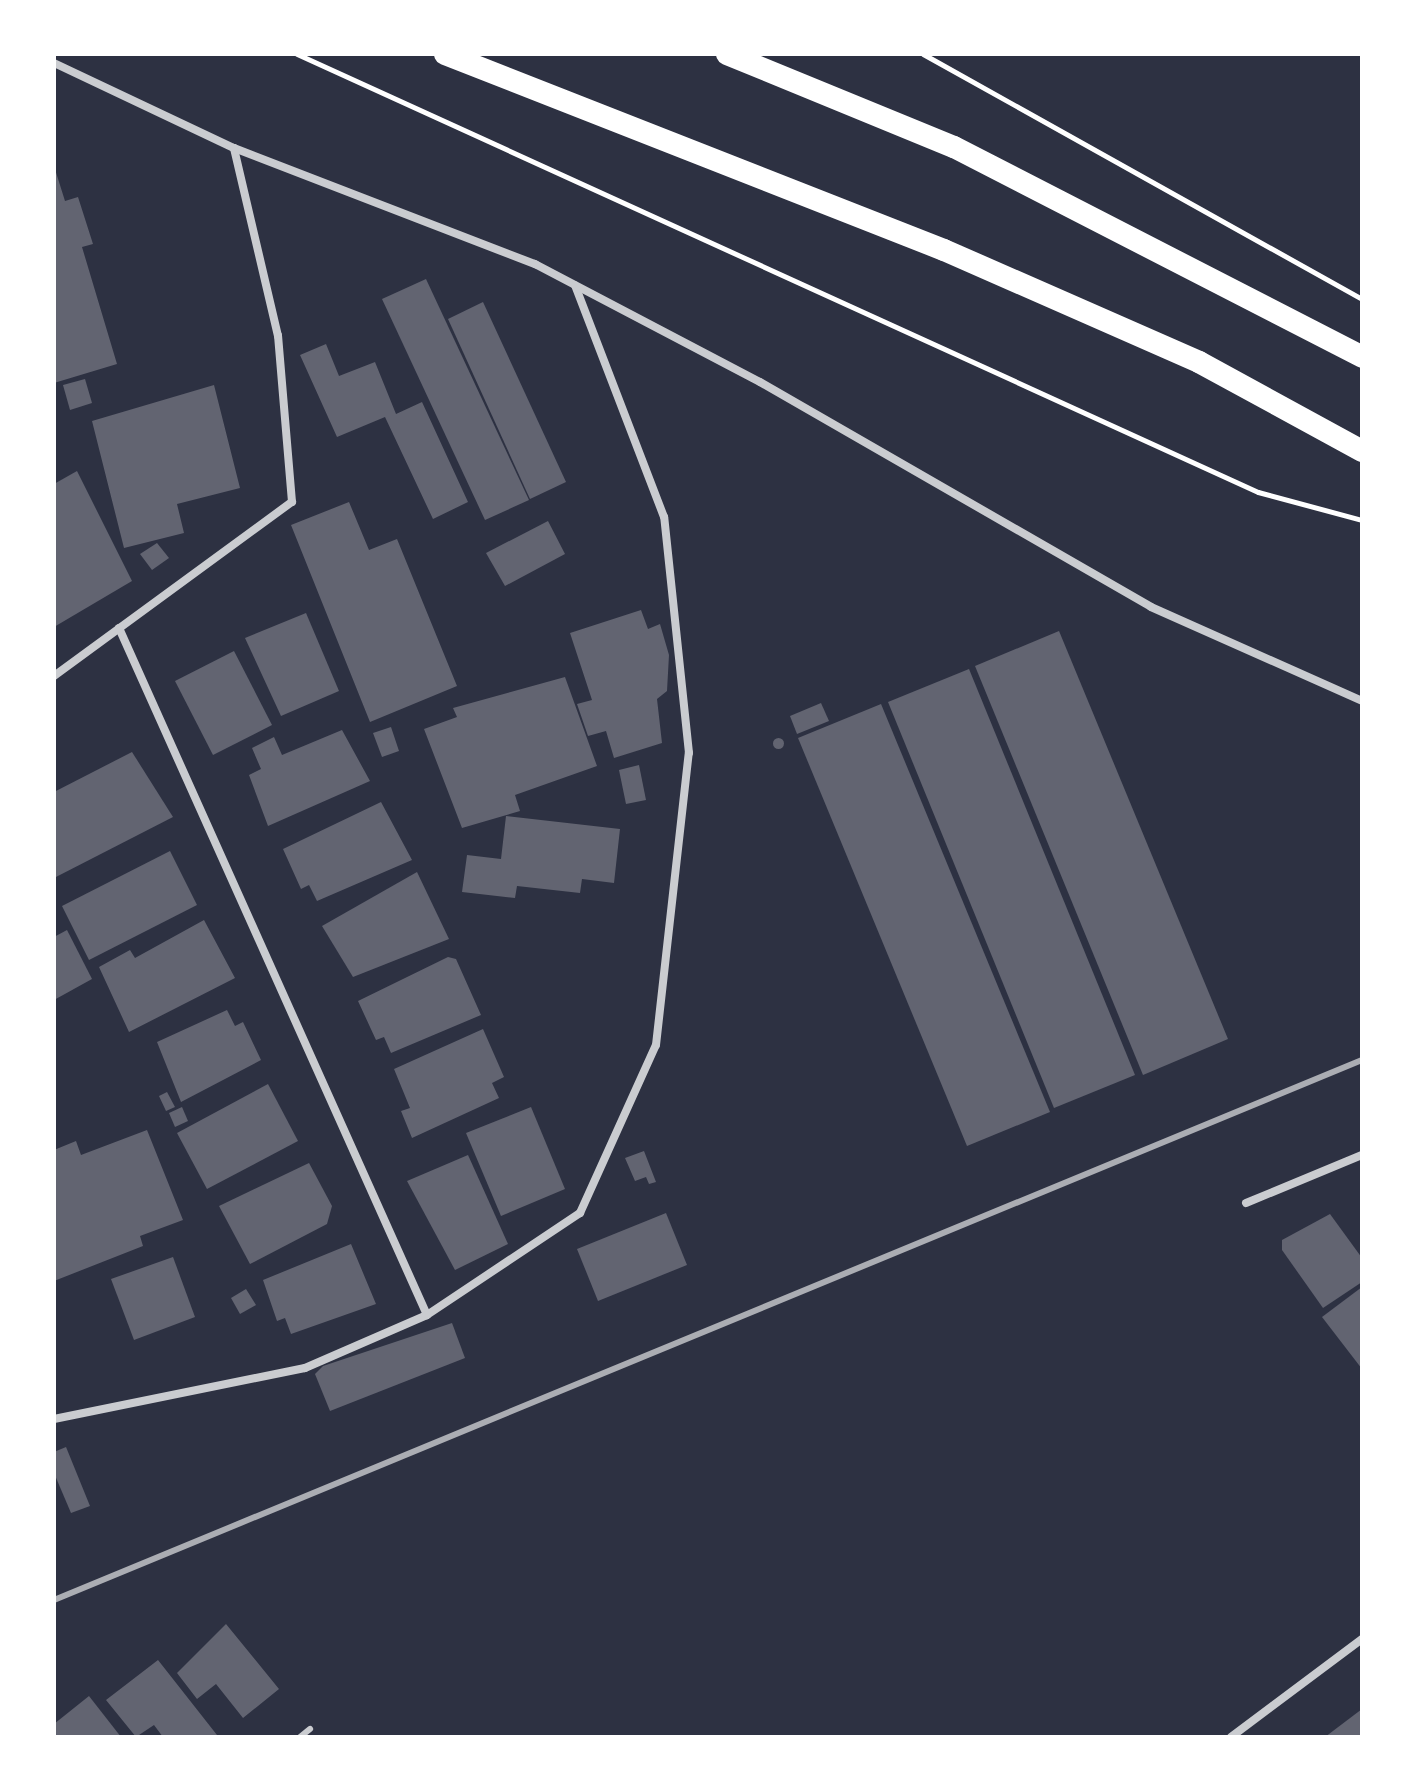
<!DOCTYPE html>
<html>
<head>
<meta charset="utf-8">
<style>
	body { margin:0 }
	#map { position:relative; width:1416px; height:1791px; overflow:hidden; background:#2d3142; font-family:"IBM Plex Sans",sans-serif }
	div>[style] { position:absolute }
	.building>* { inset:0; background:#626471 }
	.round { border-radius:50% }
	.path>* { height:5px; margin:-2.5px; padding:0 2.5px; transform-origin:2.5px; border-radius:2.5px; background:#fff }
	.service>* { height:6px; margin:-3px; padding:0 3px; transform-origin:3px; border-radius:3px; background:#caccd0 }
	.minor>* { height:8px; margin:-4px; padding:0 4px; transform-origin:4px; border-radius:4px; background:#caccd0 }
	.trunk>* { height:22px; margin:-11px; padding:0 11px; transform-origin:11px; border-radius:11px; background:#fff }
	.rail>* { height:6px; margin:-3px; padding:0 3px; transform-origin:3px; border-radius:3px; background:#abadb3 }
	span { translate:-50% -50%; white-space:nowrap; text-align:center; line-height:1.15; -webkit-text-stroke:8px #fff; paint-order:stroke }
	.frame { position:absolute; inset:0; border:56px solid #fff; pointer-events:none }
</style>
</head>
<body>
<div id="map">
	<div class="building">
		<div style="clip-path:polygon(54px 166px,65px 201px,78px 197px,93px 244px,82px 247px,117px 364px,54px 383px)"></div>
		<div style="clip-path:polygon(426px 279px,529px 500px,485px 520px,382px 299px)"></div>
		<div style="clip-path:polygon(483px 302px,566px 482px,530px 499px,448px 319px)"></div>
		<div style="clip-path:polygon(326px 344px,339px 376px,375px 362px,396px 414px,422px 402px,468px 502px,433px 519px,385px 417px,337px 437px,300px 355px)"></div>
		<div style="clip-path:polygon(85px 379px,92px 403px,70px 410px,63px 385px)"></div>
		<div style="clip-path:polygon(214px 385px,240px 488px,177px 504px,184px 533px,124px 548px,92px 421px)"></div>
		<div style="clip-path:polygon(77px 471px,132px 581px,54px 627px,54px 484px)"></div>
		<div style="clip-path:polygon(349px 502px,369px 550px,397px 539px,457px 686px,370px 722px,291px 525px)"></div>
		<div style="clip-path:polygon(548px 521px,565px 554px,505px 586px,486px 553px)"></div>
		<div style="clip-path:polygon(157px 543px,169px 558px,152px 570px,140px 554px)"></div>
		<div style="clip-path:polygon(641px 610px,648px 629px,660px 624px,669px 655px,667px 691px,657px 699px,662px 743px,614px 758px,606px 731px,588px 736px,577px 704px,592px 700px,570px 633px)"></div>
		<div style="clip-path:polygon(306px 613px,339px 691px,281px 716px,245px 638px)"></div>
		<div style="clip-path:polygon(1059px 631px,1228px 1039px,1143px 1075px,975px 666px)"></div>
		<div style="clip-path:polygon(234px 651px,272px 725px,213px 755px,175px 681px)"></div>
		<div style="clip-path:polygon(969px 669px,1135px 1075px,1054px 1108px,888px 702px)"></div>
		<div style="clip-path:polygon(565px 677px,597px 766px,515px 795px,520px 811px,462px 828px,424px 729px,457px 717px,453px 708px)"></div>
		<div style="clip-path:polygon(821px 703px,829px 721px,797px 734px,790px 716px)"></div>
		<div style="clip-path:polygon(881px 704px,1050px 1112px,967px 1146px,798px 738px)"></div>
		<div style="clip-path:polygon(391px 727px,399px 751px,382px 757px,373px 733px)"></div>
		<div style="clip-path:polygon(342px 730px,370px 781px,268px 826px,249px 775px,261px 769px,252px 748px,274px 737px,282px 755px)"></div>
		<div class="round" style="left:772.5px;top:737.5px;width:11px;height:11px"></div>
		<div style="clip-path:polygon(132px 752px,173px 817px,54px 878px,54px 792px)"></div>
		<div style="clip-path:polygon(639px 765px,646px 800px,626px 804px,619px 770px)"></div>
		<div style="clip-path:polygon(381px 802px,412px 860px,317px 901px,309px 885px,301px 889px,283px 849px)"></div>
		<div style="clip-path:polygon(506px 816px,620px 829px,614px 883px,582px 879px,580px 893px,517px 886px,515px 898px,462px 892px,467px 855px,501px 859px)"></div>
		<div style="clip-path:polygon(170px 851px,197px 905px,89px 960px,62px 906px)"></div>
		<div style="clip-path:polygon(417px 872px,449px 939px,353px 977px,322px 926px)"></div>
		<div style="clip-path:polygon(204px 920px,235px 978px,129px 1032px,99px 967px,130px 950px,135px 958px)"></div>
		<div style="clip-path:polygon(67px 930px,92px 979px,54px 1000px,54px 937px)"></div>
		<div style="clip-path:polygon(448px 957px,456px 959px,481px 1015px,391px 1053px,384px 1037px,376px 1040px,358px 1001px)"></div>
		<div style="clip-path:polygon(227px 1010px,235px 1026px,243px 1022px,261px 1060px,181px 1102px,157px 1042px)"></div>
		<div style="clip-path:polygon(483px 1029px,504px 1077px,492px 1083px,499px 1098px,412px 1138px,401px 1111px,410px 1108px,394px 1069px)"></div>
		<div style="clip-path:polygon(268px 1084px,298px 1141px,207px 1189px,177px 1133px)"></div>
		<div style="clip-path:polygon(167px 1092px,175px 1107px,166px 1111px,159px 1096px)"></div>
		<div style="clip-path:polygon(182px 1107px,188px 1121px,175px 1127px,169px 1113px)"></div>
		<div style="clip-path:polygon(531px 1107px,565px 1189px,501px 1216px,466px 1133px)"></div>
		<div style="clip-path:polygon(147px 1130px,183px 1220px,140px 1236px,143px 1246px,54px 1281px,54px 1150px,76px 1141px,81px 1155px)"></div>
		<div style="clip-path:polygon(644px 1151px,656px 1182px,649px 1184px,646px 1177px,635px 1181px,625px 1158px)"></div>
		<div style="clip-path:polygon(468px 1155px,508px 1244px,455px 1270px,407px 1181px)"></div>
		<div style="clip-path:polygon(309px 1163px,332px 1206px,327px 1224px,250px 1264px,219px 1206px)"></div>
		<div style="clip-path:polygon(666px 1213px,687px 1265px,598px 1301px,577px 1249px)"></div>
		<div style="clip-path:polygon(1330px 1214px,1362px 1258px,1362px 1282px,1323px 1308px,1282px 1250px,1282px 1240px)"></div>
		<div style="clip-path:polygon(351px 1244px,376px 1304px,291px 1334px,285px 1318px,277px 1321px,263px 1280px)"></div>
		<div style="clip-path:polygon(173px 1257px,195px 1317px,134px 1340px,111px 1279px)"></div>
		<div style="clip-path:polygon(1362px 1287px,1362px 1369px,1322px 1317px)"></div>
		<div style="clip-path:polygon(246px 1289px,256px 1305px,240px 1314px,231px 1298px)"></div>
		<div style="clip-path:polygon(452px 1323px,465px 1358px,330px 1411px,315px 1374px,323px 1366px)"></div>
		<div style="clip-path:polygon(66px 1447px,90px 1506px,71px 1513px,54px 1473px,54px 1452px)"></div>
		<div style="clip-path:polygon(226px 1624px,279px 1689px,243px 1718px,216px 1684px,197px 1699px,177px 1673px)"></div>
		<div style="clip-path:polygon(158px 1660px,217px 1735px,163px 1737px,154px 1725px,136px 1737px,106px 1700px)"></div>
		<div style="clip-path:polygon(89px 1696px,121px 1737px,54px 1737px,54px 1724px)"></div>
		<div style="clip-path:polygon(1362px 1709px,1362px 1737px,1325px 1737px)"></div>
	</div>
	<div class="path">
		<div style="left:297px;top:54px;width:1056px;rotate:24.5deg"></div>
		<div style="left:1258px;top:492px;width:108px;rotate:15.1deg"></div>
		<div style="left:923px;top:54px;width:503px;rotate:29.17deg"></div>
	</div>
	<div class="service">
		<div style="left:300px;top:1737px;width:13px;rotate:-39deg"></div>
	</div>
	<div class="minor">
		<div style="left:54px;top:63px;width:199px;rotate:25.3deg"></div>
		<div style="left:234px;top:148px;width:323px;rotate:21.1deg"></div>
		<div style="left:535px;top:264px;width:254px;rotate:27.7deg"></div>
		<div style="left:760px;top:382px;width:451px;rotate:29.9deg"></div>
		<div style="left:1151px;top:607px;width:231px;rotate:24deg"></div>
		<div style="left:119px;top:628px;width:753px;rotate:65.85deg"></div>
		<div style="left:54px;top:676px;width:295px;rotate:-36.2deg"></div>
		<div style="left:292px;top:502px;width:167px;rotate:-94.8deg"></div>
		<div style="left:278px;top:336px;width:193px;rotate:-103.2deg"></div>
		<div style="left:1246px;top:1203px;width:126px;rotate:-22.5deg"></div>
		<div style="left:54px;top:1419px;width:256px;rotate:-11.5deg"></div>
		<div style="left:305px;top:1368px;width:133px;rotate:-23.5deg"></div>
		<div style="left:427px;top:1315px;width:184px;rotate:-33.7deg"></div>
		<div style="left:580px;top:1213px;width:184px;rotate:-65.7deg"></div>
		<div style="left:656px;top:1045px;width:294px;rotate:-83.6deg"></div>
		<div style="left:689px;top:753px;width:237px;rotate:-96deg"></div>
		<div style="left:664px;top:517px;width:248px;rotate:-111deg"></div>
		<div style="left:1231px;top:1737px;width:164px;rotate:-36.8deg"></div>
	</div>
	<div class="trunk">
		<div style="left:445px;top:54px;width:536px;rotate:21.44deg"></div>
		<div style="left:944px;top:250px;width:279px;rotate:23.7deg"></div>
		<div style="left:1199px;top:362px;width:186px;rotate:28.6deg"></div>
		<div style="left:727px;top:54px;width:245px;rotate:22.3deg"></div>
		<div style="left:954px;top:147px;width:459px;rotate:27.2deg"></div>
	</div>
	<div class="rail">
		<div style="left:54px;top:1600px;width:1415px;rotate:-22.43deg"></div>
	</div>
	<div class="frame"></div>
</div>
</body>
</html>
